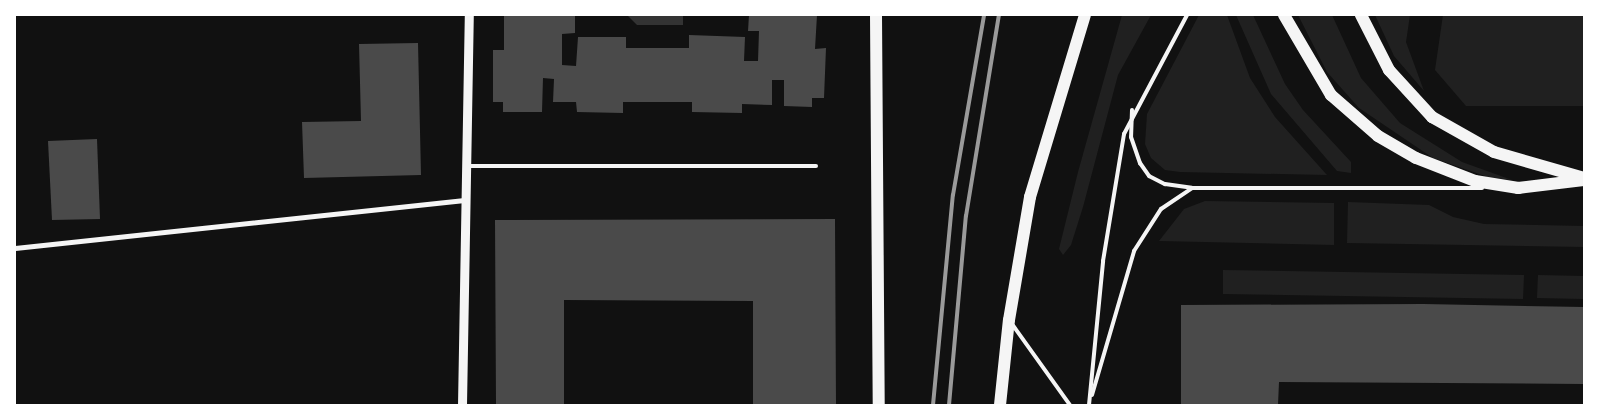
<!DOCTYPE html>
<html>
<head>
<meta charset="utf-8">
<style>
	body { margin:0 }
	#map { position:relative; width:1599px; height:420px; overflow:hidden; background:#111; font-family:"Sofia Sans Condensed",sans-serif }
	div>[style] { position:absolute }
	.green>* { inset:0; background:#202020 }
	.water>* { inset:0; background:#333 }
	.building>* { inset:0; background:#4a4a4a }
	.service>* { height:4px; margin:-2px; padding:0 2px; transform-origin:2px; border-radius:2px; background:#f5f5f5 }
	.minor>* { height:5px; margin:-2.5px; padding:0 2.5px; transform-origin:2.5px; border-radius:2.5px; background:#f5f5f5 }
	.tertiary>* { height:9px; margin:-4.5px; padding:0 4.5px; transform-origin:4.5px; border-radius:4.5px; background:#f5f5f5 }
	.primary>* { height:12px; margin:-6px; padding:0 6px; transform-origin:6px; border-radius:6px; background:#f5f5f5 }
	.rail>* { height:4px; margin:-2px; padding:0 2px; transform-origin:2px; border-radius:2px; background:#9a9a9a }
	span { translate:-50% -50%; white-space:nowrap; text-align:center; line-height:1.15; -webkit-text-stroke:5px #fff; paint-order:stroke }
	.frame { position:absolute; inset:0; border:16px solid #fff; pointer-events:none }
</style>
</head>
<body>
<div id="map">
	<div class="green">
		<div style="clip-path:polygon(1122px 15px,1151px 15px,1118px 75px,1083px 207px,1071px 245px,1063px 255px,1059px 249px,1078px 172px)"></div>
		<div style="clip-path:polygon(1199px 15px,1227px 15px,1250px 78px,1275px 117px,1327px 175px,1180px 172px,1165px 170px,1151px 158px,1145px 144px,1147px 114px)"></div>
		<div style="clip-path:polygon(1236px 15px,1253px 15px,1285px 84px,1303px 110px,1351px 162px,1351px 173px,1337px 171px,1271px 94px)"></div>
		<div style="clip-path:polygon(1298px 15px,1332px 15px,1361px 78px,1400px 123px,1462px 162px,1512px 180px,1488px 177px,1433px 158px,1359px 108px,1327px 72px)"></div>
		<div style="clip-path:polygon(1375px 15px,1410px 15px,1406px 42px,1424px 91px,1394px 56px)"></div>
		<div style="clip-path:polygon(1443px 15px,1584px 15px,1584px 106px,1466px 106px,1435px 70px)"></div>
		<div style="clip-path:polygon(1205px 201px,1334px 203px,1334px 245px,1159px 241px,1184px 209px)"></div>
		<div style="clip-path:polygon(1348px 202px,1429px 205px,1453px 217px,1484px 224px,1584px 226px,1584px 247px,1347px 243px)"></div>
		<div style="clip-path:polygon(1223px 270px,1524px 275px,1523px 299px,1223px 294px)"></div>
		<div style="clip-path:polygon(1538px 275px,1584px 276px,1583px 299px,1537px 298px)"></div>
	</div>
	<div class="water">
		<div style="clip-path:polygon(627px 15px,683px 15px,683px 25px,637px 25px)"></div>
	</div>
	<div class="building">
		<div style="clip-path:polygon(504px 15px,575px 15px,575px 33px,562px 34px,562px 65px,576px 66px,578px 37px,626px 37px,626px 48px,689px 48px,689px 35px,745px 37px,744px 61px,758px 61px,759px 31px,748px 31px,749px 15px,817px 15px,815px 49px,826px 48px,824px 98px,812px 98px,812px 107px,784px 106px,784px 80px,772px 80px,772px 105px,742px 104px,742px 113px,692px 112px,692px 102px,623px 102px,623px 113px,577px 112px,576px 102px,553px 102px,554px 79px,543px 78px,542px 112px,503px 112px,503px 102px,493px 102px,493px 50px,504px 50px)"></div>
		<div style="clip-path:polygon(418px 43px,421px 175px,304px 178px,302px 122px,361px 121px,359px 44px)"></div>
		<div style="clip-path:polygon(97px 139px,100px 219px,52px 220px,48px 141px)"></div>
		<div style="clip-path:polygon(835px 219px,836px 405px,753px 405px,753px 301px,564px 300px,564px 405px,496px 405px,495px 220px)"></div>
		<div style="clip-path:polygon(1423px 304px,1584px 307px,1584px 384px,1279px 382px,1278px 405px,1181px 405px,1181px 305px)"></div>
	</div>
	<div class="service">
		<div style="left:1132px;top:110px;width:27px;rotate:92deg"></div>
		<div style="left:1131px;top:137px;width:28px;rotate:71deg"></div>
		<div style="left:1140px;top:163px;width:16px;rotate:55deg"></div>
		<div style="left:1149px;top:176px;width:18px;rotate:27deg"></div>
		<div style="left:1165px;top:184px;width:27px;rotate:8deg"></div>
		<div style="left:1192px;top:188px;width:290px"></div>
		<div style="left:467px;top:166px;width:349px"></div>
		<div style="left:1012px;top:324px;width:100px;rotate:54.4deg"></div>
		<div style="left:1092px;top:395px;width:150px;rotate:-73.7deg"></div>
		<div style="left:1134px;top:251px;width:50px;rotate:-57.3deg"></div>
		<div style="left:1161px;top:209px;width:37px;rotate:-34deg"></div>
		<div style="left:1089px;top:405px;width:145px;rotate:-84.4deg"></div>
		<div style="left:1103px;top:261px;width:129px;rotate:-80.6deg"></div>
		<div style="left:1124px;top:134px;width:135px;rotate:-62.1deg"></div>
	</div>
	<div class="minor">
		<div style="left:15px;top:248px;width:452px;rotate:-6.1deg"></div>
	</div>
	<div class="tertiary">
		<div style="left:462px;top:405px;width:390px;rotate:-89deg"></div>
	</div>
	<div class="primary">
		<div style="left:876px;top:15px;width:390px;rotate:89.6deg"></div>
		<div style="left:1284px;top:15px;width:93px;rotate:59.6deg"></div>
		<div style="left:1331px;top:95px;width:62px;rotate:41.1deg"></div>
		<div style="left:1378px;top:136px;width:44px;rotate:30.1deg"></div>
		<div style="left:1416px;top:158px;width:63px;rotate:21.3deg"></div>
		<div style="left:1475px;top:181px;width:44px;rotate:9.2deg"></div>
		<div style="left:1518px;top:188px;width:66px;rotate:-6.9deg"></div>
		<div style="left:1361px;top:15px;width:62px;rotate:63deg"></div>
		<div style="left:1389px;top:70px;width:64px;rotate:47.5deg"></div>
		<div style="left:1432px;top:117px;width:71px;rotate:29.4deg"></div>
		<div style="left:1494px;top:152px;width:94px;rotate:16.1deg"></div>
		<div style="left:1000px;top:405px;width:85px;rotate:-84deg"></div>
		<div style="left:1009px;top:320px;width:125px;rotate:-80.3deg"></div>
		<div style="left:1030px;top:197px;width:190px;rotate:-73.2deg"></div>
	</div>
	<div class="rail">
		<div style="left:933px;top:405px;width:211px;rotate:-84.6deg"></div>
		<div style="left:953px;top:195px;width:183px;rotate:-80.2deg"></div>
		<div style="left:949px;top:405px;width:190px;rotate:-84.9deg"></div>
		<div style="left:966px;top:216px;width:204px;rotate:-80.7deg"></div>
	</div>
	<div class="frame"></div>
</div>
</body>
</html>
